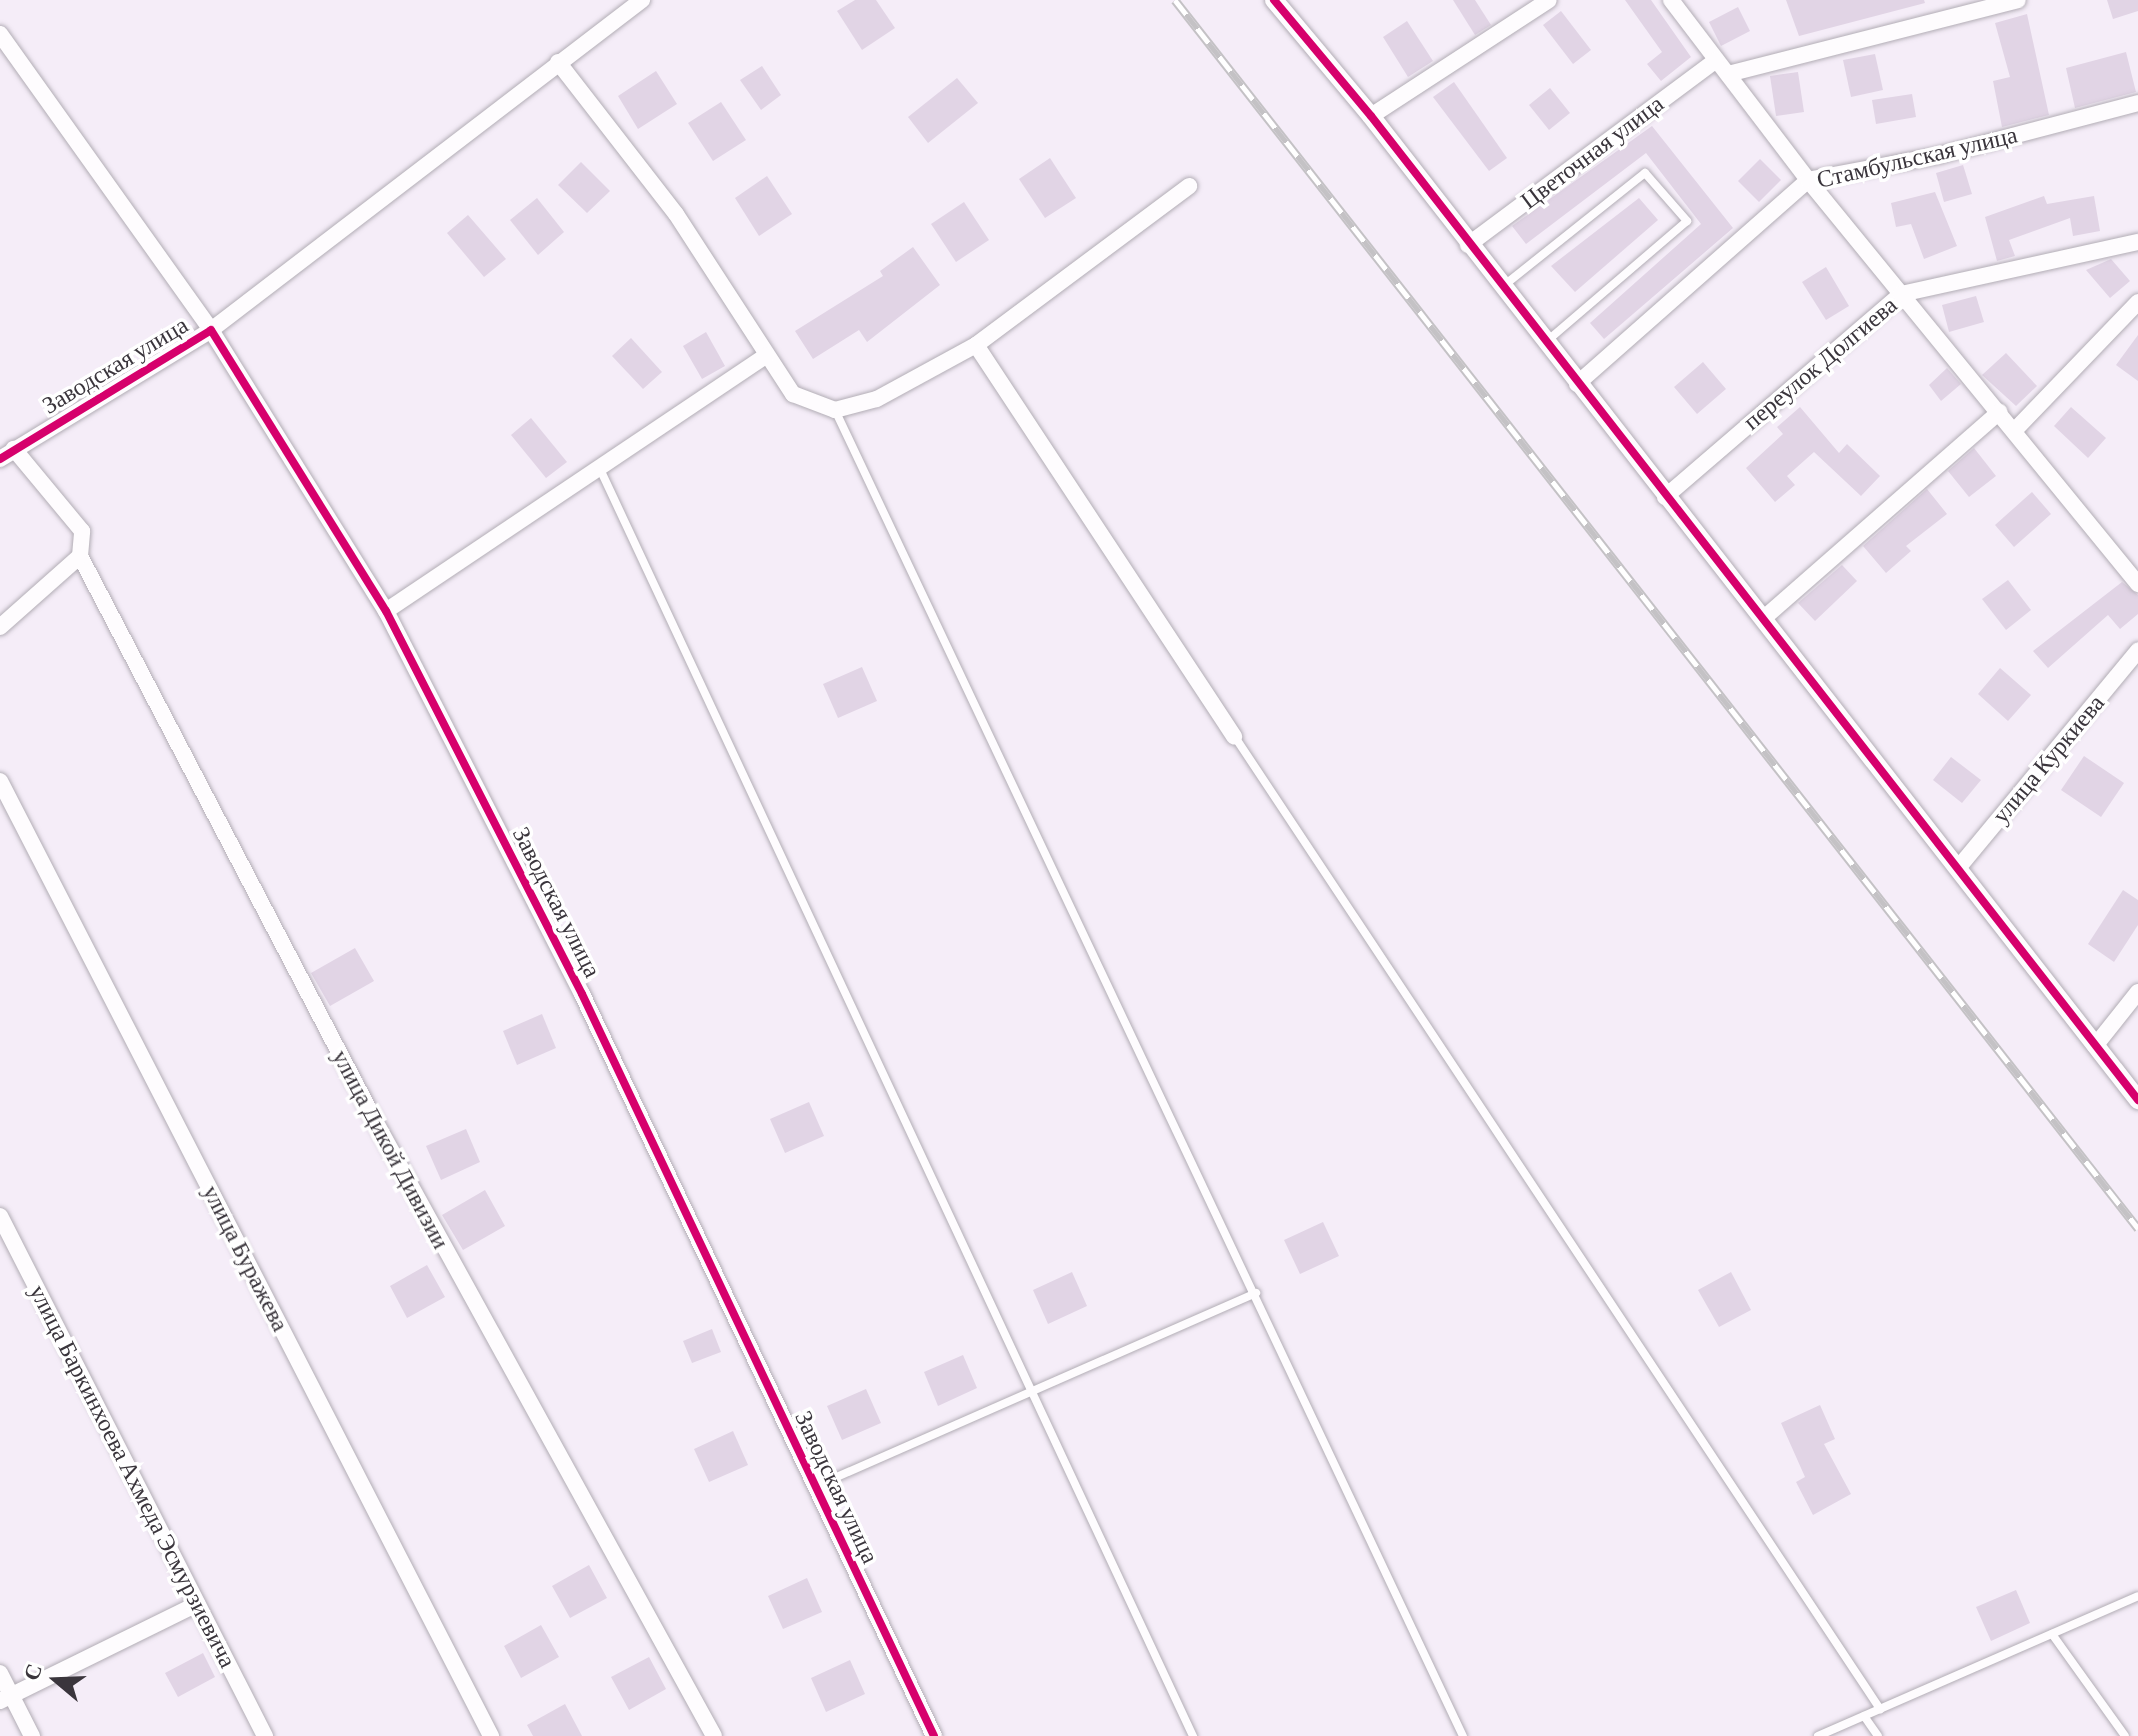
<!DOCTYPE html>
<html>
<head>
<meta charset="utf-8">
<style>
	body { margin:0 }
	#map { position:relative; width:2138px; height:1736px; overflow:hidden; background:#f5edf8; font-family:"Crimson Pro",serif }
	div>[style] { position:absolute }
	.building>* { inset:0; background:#e1d4e5 }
	.roads { filter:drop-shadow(0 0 2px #b2adb5) drop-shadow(0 0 2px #b2adb5) }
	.service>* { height:8px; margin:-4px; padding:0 4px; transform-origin:4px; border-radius:4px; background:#fefcfe }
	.minor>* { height:16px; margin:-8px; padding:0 8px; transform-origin:8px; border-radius:8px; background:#fefcfe }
	.tertiary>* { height:18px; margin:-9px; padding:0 9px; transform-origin:9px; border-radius:9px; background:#fefcfe }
	.rail>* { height:9px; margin-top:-4.5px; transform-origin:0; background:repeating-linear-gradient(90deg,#fff 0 18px,#c4c2c5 0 36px); box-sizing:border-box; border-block:2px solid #c4c2c5 }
	.cycleway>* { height:8px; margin:-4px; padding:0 4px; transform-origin:4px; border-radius:4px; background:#d6006c }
	span { translate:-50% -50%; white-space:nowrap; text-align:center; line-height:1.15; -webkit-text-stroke:7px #fff; paint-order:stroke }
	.street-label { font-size:24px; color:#3a353c }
	.north { position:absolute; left:16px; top:1640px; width:80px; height:80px; -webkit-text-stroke:6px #fff; paint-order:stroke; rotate:289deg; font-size:22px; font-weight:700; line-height:32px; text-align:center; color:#3a353c }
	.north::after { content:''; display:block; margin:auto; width:28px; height:36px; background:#3a353c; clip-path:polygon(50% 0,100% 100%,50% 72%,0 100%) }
</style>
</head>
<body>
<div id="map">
	<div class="building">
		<div style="clip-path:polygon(855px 0,876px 0,895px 28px,862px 50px,837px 11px)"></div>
		<div style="clip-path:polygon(1453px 0,1475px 0,1491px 25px,1475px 35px)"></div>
		<div style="clip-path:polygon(1625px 0,1651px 0,1691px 57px,1661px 81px,1647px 64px,1662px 52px)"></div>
		<div style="clip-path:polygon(1786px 0,1924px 0,1925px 3px,1799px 36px)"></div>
		<div style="clip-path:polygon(2107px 0,2138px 0,2138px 11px,2113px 19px)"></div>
		<div style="clip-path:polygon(1738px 7px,1750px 31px,1721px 46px,1709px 22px)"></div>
		<div style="clip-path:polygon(1561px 11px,1591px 50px,1573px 64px,1543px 25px)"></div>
		<div style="clip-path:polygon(2027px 14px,2049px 115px,2002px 127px,1993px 81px,2010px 77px,1995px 23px)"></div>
		<div style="clip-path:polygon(1407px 21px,1433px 61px,1408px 77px,1383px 37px)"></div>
		<div style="clip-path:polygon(2126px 52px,2136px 92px,2075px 108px,2066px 68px)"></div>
		<div style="clip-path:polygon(1875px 54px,1883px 90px,1851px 97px,1843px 60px)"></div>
		<div style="clip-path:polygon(762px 66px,781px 95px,761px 110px,740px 80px)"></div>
		<div style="clip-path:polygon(656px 71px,677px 104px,638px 129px,618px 96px)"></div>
		<div style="clip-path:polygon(1798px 72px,1804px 112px,1776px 116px,1770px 76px)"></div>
		<div style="clip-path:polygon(957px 78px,978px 103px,928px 143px,908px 117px)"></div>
		<div style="clip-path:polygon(1454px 82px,1507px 158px,1489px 171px,1433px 97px)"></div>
		<div style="clip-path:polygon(1550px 88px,1570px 113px,1549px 130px,1529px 105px)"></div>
		<div style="clip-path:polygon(1912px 94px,1916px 117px,1876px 124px,1872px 100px)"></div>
		<div style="clip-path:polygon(721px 102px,746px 140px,713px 161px,688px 123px)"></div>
		<div style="clip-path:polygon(1652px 126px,1733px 228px,1604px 339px,1590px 323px,1701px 224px,1646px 153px,1526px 244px,1512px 226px)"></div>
		<div style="clip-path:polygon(1050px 158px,1076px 198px,1045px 218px,1019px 179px)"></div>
		<div style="clip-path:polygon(1760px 159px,1781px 180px,1759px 202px,1738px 181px)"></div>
		<div style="clip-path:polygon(581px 162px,610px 191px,587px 213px,558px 185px)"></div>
		<div style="clip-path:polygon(1963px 165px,1972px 194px,1944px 202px,1936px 173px)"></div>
		<div style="clip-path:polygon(767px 176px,792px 214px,759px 236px,735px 198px)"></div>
		<div style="clip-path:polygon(1935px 192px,1957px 246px,1924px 259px,1911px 224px,1896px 227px,1891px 203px)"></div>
		<div style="clip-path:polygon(2044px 196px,2047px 204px,2094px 196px,2100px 231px,2073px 236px,2070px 218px,2009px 240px,2015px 256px,1997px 261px,1985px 217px)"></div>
		<div style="clip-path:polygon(537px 198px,564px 232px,538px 255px,510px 220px)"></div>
		<div style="clip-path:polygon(1639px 198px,1658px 220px,1575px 292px,1551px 266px)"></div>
		<div style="clip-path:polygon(964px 202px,989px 240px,956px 262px,931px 224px)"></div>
		<div style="clip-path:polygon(468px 215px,506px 259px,484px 277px,447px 233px)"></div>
		<div style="clip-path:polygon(913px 247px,940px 285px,867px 342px,859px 330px,813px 359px,795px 331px,883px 276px,880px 271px)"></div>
		<div style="clip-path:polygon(2111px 259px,2130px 281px,2110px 298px,2086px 270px)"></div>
		<div style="clip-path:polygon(1826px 267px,1849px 306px,1826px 320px,1802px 282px)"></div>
		<div style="clip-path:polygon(1976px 296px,1984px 322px,1949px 332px,1942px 305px)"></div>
		<div style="clip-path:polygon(706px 332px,725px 366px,702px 379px,683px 346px)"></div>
		<div style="clip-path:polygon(2138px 335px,2138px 381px,2116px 365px)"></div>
		<div style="clip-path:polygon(631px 338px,662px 372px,643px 389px,612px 356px)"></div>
		<div style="clip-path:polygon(2006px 353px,2037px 386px,2016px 406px,1982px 375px)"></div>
		<div style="clip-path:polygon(1703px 362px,1726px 389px,1697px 414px,1674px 387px)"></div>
		<div style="clip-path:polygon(1947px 368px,1961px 384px,1941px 401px,1929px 385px)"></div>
		<div style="clip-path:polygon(1800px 407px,1839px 453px,1847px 444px,1880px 476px,1861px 496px,1814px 452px,1787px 476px,1795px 485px,1775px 502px,1746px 468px,1783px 434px,1777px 427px)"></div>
		<div style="clip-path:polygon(2071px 407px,2106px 438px,2088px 458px,2054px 426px)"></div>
		<div style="clip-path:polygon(531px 418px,567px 462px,546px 478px,511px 435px)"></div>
		<div style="clip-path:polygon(1974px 448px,1996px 476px,1969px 497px,1948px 471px)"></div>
		<div style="clip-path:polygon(1927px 489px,1947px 514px,1906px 546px,1911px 551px,1886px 573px,1863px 546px)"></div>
		<div style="clip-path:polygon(2032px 492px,2051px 514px,2014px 547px,1995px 525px)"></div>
		<div style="clip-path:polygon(1842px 565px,1857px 581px,1815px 621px,1798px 603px)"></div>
		<div style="clip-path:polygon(2008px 580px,2031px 610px,2006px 630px,1982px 599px)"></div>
		<div style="clip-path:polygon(2122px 582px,2138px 595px,2138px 614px,2120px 629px,2108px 615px,2048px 668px,2033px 651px)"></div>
		<div style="clip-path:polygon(862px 667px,877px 701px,838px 718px,823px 684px)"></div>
		<div style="clip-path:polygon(2000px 668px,2031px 695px,2008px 721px,1978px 694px)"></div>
		<div style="clip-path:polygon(2084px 756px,2124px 783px,2101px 817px,2061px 790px)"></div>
		<div style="clip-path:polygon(1951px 757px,1981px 780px,1962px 803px,1933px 780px)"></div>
		<div style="clip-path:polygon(2123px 890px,2138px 900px,2138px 925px,2114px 962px,2088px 944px)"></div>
		<div style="clip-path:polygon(355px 948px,374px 981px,330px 1006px,311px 973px)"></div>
		<div style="clip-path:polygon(542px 1014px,556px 1048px,517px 1065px,503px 1031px)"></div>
		<div style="clip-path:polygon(809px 1102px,824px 1136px,785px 1153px,770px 1119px)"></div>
		<div style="clip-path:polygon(466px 1129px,480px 1162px,441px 1180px,426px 1146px)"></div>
		<div style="clip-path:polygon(485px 1190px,505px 1226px,463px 1250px,442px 1215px)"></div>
		<div style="clip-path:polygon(1323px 1222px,1339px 1256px,1300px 1274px,1284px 1240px)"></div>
		<div style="clip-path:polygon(427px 1265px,445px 1297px,407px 1318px,390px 1286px)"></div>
		<div style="clip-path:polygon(1072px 1272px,1087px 1306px,1048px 1324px,1033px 1290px)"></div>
		<div style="clip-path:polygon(1731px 1272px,1751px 1310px,1719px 1327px,1698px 1290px)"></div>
		<div style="clip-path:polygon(712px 1329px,721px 1352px,692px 1363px,683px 1341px)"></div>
		<div style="clip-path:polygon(963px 1355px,977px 1388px,938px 1406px,924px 1372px)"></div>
		<div style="clip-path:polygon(866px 1389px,881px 1423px,842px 1440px,827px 1406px)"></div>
		<div style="clip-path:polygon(1820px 1405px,1835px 1439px,1824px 1444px,1851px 1494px,1813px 1515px,1796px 1482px,1805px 1477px,1781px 1423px)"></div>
		<div style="clip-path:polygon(733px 1431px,748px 1465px,709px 1482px,694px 1449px)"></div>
		<div style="clip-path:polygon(589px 1565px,607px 1598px,570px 1618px,552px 1586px)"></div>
		<div style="clip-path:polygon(807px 1578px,822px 1612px,783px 1629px,768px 1596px)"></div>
		<div style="clip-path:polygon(2016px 1590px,2030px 1623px,1991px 1641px,1976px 1607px)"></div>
		<div style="clip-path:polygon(541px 1625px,559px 1657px,521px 1678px,504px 1646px)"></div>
		<div style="clip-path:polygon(203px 1653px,215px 1677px,178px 1697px,165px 1673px)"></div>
		<div style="clip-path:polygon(649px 1657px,666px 1689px,629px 1710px,611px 1677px)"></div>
		<div style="clip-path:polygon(850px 1660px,865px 1694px,826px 1712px,811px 1678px)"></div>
		<div style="clip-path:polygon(565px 1704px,582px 1736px,533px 1736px,527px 1725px)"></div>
	</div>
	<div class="roads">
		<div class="service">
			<div style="left:1502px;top:287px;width:183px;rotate:-38.6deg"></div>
			<div style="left:1645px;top:173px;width:64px;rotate:48.8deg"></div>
			<div style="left:1687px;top:221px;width:184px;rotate:139.4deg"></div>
			<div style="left:835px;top:410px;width:1467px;rotate:64.66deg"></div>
			<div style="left:600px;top:469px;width:1399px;rotate:64.92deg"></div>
			<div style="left:1235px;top:737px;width:1167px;rotate:56.43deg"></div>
			<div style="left:814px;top:1487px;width:483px;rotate:-23.7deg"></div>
			<div style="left:2052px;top:1634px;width:125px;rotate:54.4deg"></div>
			<div style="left:1864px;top:1716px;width:24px;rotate:55deg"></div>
			<div style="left:1818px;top:1736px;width:349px;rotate:-23.6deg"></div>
		</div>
		<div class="minor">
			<div style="left:1671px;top:0;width:226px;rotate:52.7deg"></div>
			<div style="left:1808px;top:180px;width:522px;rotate:50.76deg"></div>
			<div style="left:0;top:34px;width:364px;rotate:54.5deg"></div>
			<div style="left:211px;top:330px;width:543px;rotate:-37.44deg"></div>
			<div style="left:558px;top:62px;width:192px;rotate:52.2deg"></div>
			<div style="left:676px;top:214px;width:215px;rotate:57deg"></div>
			<div style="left:793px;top:394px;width:45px;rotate:20.9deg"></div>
			<div style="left:835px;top:410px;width:43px;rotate:-14.7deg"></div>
			<div style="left:877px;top:399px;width:113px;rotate:-28.6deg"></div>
			<div style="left:976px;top:345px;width:266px;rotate:-36.7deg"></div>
			<div style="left:1728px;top:74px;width:299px;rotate:-14.3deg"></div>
			<div style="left:1371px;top:116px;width:212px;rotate:-33.1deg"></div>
			<div style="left:1468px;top:245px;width:309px;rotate:-36.7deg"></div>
			<div style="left:976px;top:345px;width:469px;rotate:56.6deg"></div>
			<div style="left:1577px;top:384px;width:308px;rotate:-41.4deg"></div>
			<div style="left:1808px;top:180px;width:134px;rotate:-10.7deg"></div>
			<div style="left:1940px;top:155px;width:205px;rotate:-14.7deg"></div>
			<div style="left:2014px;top:431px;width:179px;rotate:-46.1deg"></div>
			<div style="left:0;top:459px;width:247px;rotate:-31.4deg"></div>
			<div style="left:211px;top:330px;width:331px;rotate:58.1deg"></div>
			<div style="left:386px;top:611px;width:430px;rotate:62.9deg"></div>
			<div style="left:582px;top:994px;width:821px;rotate:64.62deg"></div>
			<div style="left:1665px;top:497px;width:311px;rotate:-40.7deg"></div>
			<div style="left:1901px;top:294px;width:243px;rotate:-12.4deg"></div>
			<div style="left:80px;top:556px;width:635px;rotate:62.43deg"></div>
			<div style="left:374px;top:1119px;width:704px;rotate:61.14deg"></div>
			<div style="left:386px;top:611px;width:458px;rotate:-33.9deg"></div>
			<div style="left:1764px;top:618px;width:313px;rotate:-41.2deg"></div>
			<div style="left:0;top:627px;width:107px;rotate:-41.6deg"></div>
			<div style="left:80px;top:556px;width:25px;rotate:-85deg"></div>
			<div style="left:82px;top:531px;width:107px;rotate:-129.7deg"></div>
			<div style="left:0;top:781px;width:1074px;rotate:62.79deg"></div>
			<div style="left:1959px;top:867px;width:281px;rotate:-50.4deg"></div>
			<div style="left:2095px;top:1046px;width:69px;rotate:-51.5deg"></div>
			<div style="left:0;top:1216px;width:584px;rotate:63deg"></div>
			<div style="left:0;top:1673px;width:71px;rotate:63.1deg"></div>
			<div style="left:0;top:1701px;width:220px;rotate:-26.2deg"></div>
		</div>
		<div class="tertiary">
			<div style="left:1274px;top:0;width:151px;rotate:50.1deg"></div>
			<div style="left:1371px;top:116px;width:1248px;rotate:52.06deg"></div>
		</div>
	</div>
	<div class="rail">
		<div style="left:1175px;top:0;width:1561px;rotate:51.9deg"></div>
	</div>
	<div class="cycleway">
		<div style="left:1274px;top:0;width:151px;rotate:50.1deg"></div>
		<div style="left:1371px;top:116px;width:1248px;rotate:52.06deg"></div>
		<div style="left:0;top:459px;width:247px;rotate:-31.4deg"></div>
		<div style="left:211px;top:330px;width:331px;rotate:58.1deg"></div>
		<div style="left:386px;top:611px;width:430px;rotate:62.9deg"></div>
		<div style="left:582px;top:994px;width:821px;rotate:64.62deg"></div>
	</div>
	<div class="street-label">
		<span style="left:1592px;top:152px;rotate:-37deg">Цветочная улица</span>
		<span style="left:1917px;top:157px;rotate:-13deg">Стамбульская улица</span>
		<span style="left:1820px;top:363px;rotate:-40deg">переулок Долгиева</span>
		<span style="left:115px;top:365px;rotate:-31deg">Заводская улица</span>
		<span style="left:2048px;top:759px;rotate:-50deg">улица Куркиева</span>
		<span style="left:557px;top:902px;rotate:63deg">Заводская улица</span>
		<span style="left:391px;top:1149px;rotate:62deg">улица Дикой Дивизии</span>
		<span style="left:246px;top:1258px;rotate:63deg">улица Буражева</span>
		<span style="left:133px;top:1476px;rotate:63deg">улица Баркинхоева Ахмеда Эсмурзиевича</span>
		<span style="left:837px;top:1487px;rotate:65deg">Заводская улица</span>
	</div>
	<div class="north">С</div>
</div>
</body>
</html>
